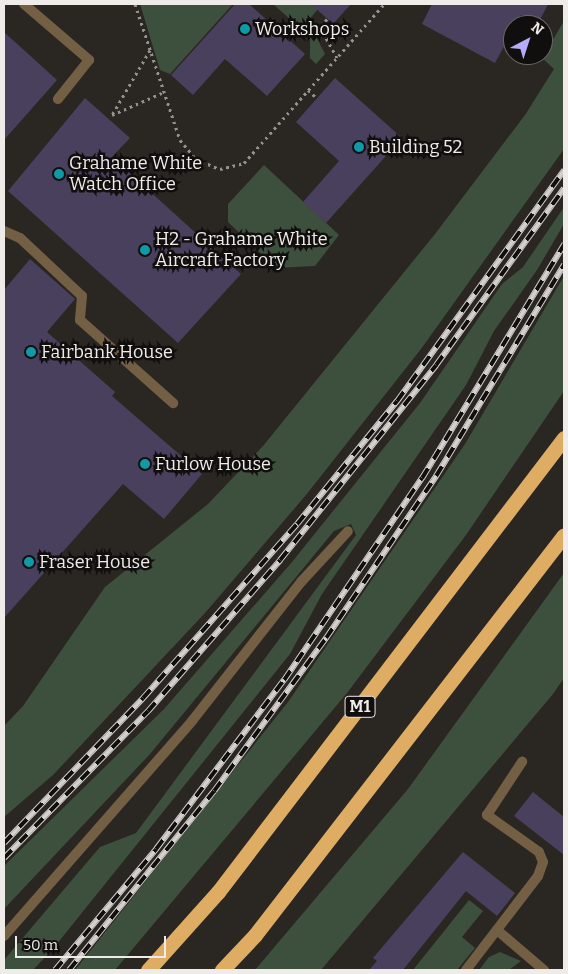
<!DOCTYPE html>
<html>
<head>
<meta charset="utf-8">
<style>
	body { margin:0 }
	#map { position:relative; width:568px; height:974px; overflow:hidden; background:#2a2622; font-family:Bitter,serif }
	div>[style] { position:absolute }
	.green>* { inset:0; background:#3d503d }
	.building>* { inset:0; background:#48405d }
	.path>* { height:3px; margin-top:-1.5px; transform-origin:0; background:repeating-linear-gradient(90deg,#95928f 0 2.5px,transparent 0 6.5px) }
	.lane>* { height:10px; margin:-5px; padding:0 5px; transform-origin:5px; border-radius:5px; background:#735f43 }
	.highway>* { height:15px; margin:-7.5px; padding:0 7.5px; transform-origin:7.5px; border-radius:7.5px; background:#dead63 }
	.rail>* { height:5.5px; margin-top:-2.75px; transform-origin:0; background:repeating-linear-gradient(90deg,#110f0e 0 11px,#d3d0ce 0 22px); box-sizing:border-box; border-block:1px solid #d3d0ce }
	.dots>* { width:14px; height:14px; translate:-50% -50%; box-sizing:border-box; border:2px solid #110f0e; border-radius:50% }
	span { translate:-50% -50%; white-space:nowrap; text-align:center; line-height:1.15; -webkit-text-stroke:5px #110f0e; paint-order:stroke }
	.shield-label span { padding:1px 4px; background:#110f0e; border:1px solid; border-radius:4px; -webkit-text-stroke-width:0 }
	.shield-label { font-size:16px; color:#eeebe9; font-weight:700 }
	.poi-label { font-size:18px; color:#eeebe9 }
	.left { translate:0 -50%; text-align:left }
	.frame { position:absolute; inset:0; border:5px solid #eeebe9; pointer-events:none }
	.north { position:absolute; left:503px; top:15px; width:50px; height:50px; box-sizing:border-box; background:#110f0e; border:1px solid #696766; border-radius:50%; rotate:40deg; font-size:14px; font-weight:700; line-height:20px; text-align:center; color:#eeebe9 }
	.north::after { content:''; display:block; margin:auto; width:18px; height:22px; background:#b4acf9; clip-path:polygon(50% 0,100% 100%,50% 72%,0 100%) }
	.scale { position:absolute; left:15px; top:936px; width:151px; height:22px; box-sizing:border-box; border:2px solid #eeebe9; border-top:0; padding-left:6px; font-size:15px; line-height:18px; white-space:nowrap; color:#eeebe9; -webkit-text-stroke:4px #110f0e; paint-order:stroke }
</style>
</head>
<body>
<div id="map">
	<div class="green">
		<div style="clip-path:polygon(140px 4px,233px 4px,170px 74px,160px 70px)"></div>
		<div style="clip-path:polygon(273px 4px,322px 4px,308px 21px,325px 54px,316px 64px,310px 58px,310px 37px)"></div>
		<div style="clip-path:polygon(564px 21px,564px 149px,421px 349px,306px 495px,205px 613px,53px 775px,4px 817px,4px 726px,23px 706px,105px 587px,208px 504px,263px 446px,435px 234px,525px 115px,554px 69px,542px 58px)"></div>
		<div style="clip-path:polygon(264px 165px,339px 235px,315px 266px,276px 268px,228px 222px,228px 204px)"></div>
		<div style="clip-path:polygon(564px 207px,564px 224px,537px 270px,494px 331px,466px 385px,322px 594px,290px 654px,52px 950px,33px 970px,4px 970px,4px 960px,100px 847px,136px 833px,356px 535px,351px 524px,334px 531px,150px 754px,4px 909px,4px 866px,164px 709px,292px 562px,420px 403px,502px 284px,523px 267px)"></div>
		<div style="clip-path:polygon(564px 276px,564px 391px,466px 535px,347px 693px,115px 970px,75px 970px,288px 702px,465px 444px)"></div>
		<div style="clip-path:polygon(564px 573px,564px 678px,553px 694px,321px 970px,255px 970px,408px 789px)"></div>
		<div style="clip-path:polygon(469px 900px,483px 911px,462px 937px,475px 948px,457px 970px,413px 970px)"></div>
		<div style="clip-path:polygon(500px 952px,521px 961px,509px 970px,479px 970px,489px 957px)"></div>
	</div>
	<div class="building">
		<div style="clip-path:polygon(235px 4px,249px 4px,305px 54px,267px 96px,225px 59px,193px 95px,171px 75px)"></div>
		<div style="clip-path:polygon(311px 4px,351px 4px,333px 24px)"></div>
		<div style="clip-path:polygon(432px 4px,548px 4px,538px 24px,521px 15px,495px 63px,422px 24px)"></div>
		<div style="clip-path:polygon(4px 32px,57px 80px,4px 140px)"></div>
		<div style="clip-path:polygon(335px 78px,402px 138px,326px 223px,303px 202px,339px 161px,296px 122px)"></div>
		<div style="clip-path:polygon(85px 98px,130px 138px,112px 157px,241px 274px,178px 343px,8px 191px)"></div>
		<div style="clip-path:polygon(30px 259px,75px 299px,47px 332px,115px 392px,112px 396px,202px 474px,164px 519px,123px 484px,4px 618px,4px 290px)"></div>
		<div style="clip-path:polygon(533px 792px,564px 817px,564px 855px,514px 816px)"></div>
		<div style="clip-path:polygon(463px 852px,515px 893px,497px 916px,466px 891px,403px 970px,369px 970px,377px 961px,373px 958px)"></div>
	</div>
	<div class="path">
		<div style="left:135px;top:4px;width:143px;rotate:71.7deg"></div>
		<div style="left:180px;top:140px;width:25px;rotate:50deg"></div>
		<div style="left:196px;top:159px;width:26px;rotate:23deg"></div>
		<div style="left:220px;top:169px;width:25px;rotate:-14deg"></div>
		<div style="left:244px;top:163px;width:212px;rotate:-48.6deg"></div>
		<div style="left:327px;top:19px;width:11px;rotate:131deg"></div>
		<div style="left:320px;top:27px;width:35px;rotate:61deg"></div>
		<div style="left:150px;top:50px;width:75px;rotate:120.3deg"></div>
		<div style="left:112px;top:115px;width:57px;rotate:-23.9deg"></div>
		<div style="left:308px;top:90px;width:12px;rotate:42deg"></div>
	</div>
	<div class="lane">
		<div style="left:24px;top:4px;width:86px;rotate:40.7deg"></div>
		<div style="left:89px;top:60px;width:50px;rotate:128.5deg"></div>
		<div style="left:4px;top:231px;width:17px;rotate:24deg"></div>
		<div style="left:20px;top:238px;width:85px;rotate:43.1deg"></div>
		<div style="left:82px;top:296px;width:24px;rotate:95deg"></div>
		<div style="left:80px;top:320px;width:125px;rotate:41.7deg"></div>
		<div style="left:497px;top:930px;width:62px;rotate:40.4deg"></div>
		<div style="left:4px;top:936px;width:286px;rotate:-48.8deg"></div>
		<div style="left:192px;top:721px;width:177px;rotate:-51.9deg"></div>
		<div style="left:301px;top:582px;width:69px;rotate:-47.3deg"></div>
		<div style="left:466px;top:970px;width:118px;rotate:-52.5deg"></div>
		<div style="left:538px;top:876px;width:15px;rotate:-70deg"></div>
		<div style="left:543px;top:862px;width:11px;rotate:-112deg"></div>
		<div style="left:539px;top:852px;width:64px;rotate:-144.6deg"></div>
		<div style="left:487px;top:815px;width:64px;rotate:-56.6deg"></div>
	</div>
	<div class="highway">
		<div style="left:148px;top:970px;width:105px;rotate:-48.1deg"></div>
		<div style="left:218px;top:892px;width:571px;rotate:-52.69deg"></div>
		<div style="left:222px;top:970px;width:48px;rotate:-46.7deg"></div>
		<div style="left:255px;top:935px;width:505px;rotate:-52.31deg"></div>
	</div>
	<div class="rail">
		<div style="left:4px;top:843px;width:201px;rotate:-46.2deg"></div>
		<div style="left:143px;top:698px;width:232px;rotate:-48.5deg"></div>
		<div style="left:297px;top:524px;width:159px;rotate:-50.9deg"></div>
		<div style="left:397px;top:401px;width:285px;rotate:-54.1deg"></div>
		<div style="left:4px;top:858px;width:206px;rotate:-45.6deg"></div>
		<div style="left:148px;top:711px;width:201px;rotate:-48.8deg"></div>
		<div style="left:280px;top:560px;width:250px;rotate:-51.3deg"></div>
		<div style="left:436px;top:365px;width:218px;rotate:-54.1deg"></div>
		<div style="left:55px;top:970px;width:158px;rotate:-50.1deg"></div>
		<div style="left:156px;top:849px;width:212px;rotate:-52.9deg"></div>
		<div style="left:284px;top:680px;width:245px;rotate:-55.7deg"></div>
		<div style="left:422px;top:478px;width:274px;rotate:-58.7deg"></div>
		<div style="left:69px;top:970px;width:230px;rotate:-51deg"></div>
		<div style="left:214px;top:791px;width:190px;rotate:-53.8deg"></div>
		<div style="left:326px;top:638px;width:196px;rotate:-55.8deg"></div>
		<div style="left:436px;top:476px;width:247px;rotate:-58.8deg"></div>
	</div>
	<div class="dots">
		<div style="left:245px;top:29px;background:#0f9aa8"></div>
		<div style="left:359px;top:147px;background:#0f9aa8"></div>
		<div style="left:59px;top:174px;background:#0f9aa8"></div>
		<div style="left:145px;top:250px;background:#0f9aa8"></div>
		<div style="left:31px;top:352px;background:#0f9aa8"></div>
		<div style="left:145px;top:464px;background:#0f9aa8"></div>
		<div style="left:29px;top:562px;background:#0f9aa8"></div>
	</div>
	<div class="shield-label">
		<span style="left:360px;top:707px">M1</span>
	</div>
	<div class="poi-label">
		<span class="left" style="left:255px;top:29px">Workshops</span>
		<span class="left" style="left:369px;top:147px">Building 52</span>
		<span class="left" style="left:69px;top:174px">Grahame White<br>Watch Office</span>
		<span class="left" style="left:155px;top:250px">H2 - Grahame White<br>Aircraft Factory</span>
		<span class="left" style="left:41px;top:352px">Fairbank House</span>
		<span class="left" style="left:155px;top:464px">Furlow House</span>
		<span class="left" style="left:39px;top:562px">Fraser House</span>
	</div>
	<div class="frame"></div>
	<div class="north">N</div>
	<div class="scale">50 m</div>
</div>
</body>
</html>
